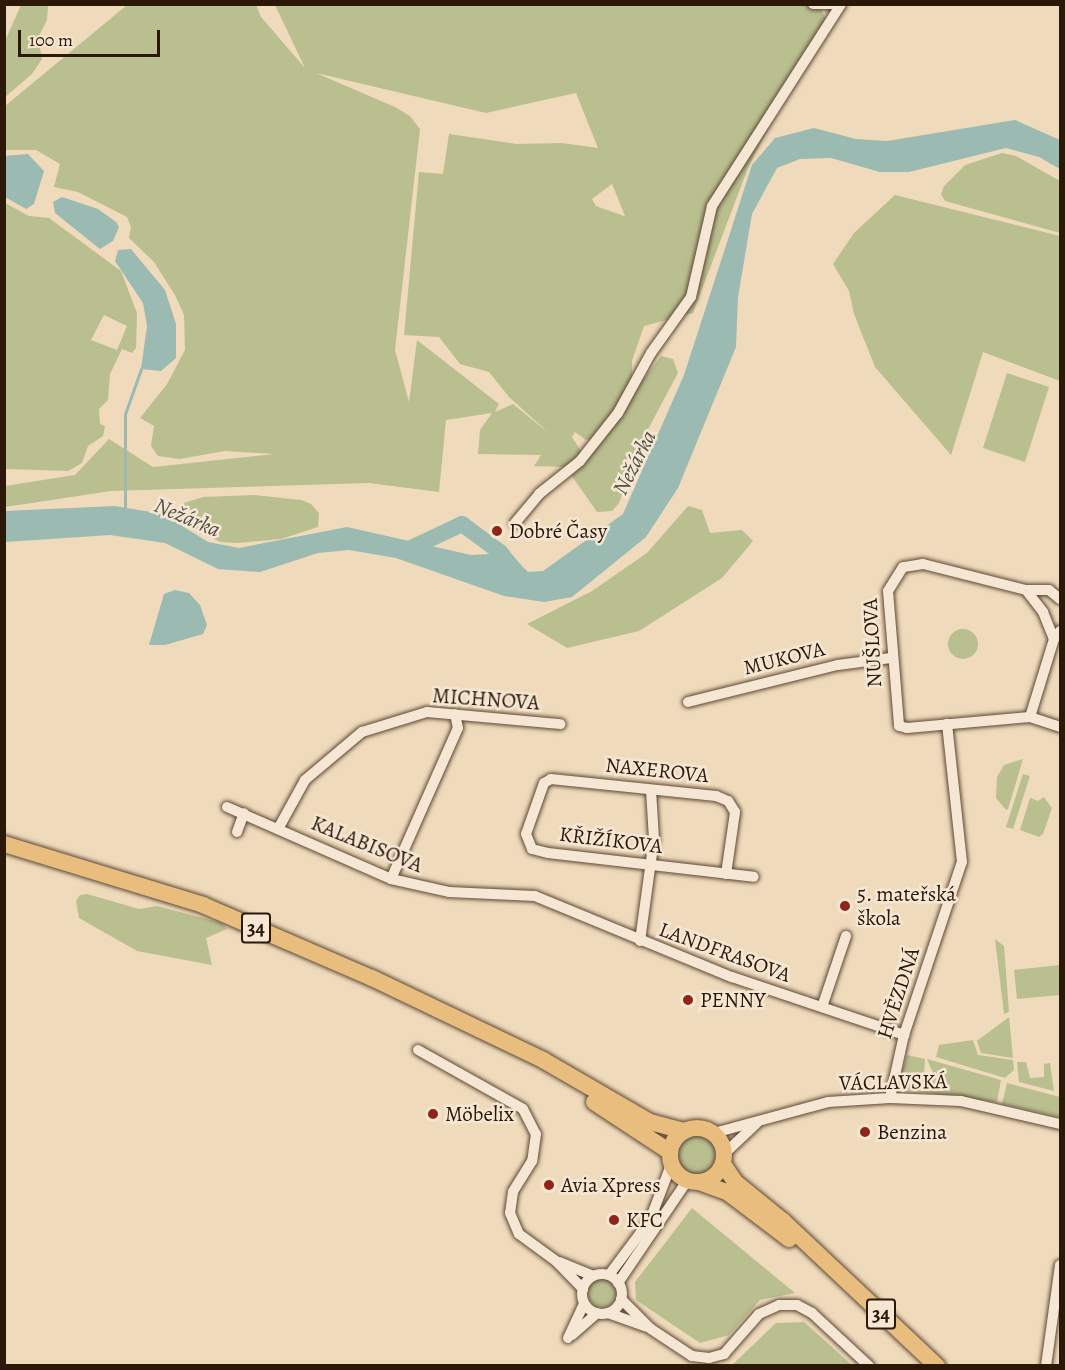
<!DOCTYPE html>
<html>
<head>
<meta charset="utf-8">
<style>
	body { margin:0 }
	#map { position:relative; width:1065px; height:1370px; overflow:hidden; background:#efdabb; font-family:Alegreya,serif }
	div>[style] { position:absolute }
	.green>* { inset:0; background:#babf8f }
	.round { border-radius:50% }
	.water>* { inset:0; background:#9abab2 }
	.stream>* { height:3px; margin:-1.5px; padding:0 1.5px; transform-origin:1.5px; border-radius:1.5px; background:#9abab2 }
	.river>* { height:16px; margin:-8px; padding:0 8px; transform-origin:8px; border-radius:8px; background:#9abab2 }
	.roads { filter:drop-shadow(0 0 2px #5c4836) drop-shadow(0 0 2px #5c4836) }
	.minor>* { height:10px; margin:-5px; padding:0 5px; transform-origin:5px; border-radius:5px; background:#f5e7d3 }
	.minor>.ring { margin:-5px; padding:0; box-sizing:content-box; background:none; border:10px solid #f5e7d3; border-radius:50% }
	.primary>* { height:16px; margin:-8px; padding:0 8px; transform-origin:8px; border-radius:8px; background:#e8bd7e }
	.primary>.ring { margin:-8px; padding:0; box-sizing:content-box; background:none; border:16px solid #e8bd7e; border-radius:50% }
	.dots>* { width:16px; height:16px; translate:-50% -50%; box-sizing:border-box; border:3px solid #f5e7d3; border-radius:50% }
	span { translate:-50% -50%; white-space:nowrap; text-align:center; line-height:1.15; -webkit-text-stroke:5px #f5e7d3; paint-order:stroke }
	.shield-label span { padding:2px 4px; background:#f5e7d3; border:2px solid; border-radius:4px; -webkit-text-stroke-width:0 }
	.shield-label { font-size:20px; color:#2b1809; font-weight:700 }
	.poi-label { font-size:21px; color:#2b1809 }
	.left { translate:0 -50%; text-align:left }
	.street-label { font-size:21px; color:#2b1809 }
	.water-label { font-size:22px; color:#525144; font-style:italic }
	.frame { position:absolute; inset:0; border:6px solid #2b1809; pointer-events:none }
	.scale { position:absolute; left:18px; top:30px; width:142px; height:27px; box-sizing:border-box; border:3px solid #2b1809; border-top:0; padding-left:8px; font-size:18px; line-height:21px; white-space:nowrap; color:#2b1809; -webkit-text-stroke:4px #f5e7d3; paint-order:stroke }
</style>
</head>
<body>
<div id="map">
	<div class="green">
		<div style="clip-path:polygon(evenodd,813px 4px,820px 7px,828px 24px,787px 92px,748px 168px,693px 313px,644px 326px,632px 361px,632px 378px,611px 417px,593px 439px,586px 440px,575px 432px,572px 437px,583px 454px,565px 467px,534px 466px,541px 455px,478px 454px,480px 430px,492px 413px,446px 420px,439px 492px,369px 483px,111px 491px,5px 507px,5px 486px,75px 475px,109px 439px,153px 467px,274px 454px,225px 451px,180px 459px,158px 456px,151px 446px,154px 426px,140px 418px,167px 384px,185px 350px,184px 315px,175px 295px,154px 262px,129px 238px,131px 227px,127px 217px,78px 192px,54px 187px,60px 164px,36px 150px,5px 150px,5px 106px,127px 5px,256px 5px,261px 17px,305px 68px,275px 5px,813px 4px,316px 73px,486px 113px,576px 93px,598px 148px,562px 143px,516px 144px,449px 134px,443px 174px,419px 172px,404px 335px,439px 337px,460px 364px,489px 372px,509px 397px,551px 435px,513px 404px,495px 412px,499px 404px,417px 340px,409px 402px,395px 350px,420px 129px,410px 116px,395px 107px,316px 73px,813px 4px,612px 184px,625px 216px,624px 216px,596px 206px,592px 199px,612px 184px)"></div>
		<div style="clip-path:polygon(21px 5px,48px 5px,47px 20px,38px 38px,42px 59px,32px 74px,5px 97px,5px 41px)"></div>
		<div style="clip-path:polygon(1002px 153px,1016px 156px,1060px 181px,1060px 233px,945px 201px,941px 194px,944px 186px,965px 165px)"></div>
		<div style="clip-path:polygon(895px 195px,1060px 236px,1060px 381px,983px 352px,951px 455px,875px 367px,854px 314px,849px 291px,833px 264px,854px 233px)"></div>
		<div style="clip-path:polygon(evenodd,5px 203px,29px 216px,49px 218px,121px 271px,137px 313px,136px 348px,132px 353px,122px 349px,110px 374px,108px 400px,99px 409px,100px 424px,105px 426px,103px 436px,88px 446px,82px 463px,68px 471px,5px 469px,5px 203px,104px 315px,127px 326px,117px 350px,91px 340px,104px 315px)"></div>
		<div style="clip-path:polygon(661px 356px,673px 359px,678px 373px,646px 433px,619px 503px,612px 511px,597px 512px,571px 475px)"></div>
		<div style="clip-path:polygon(1007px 373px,1049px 387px,1025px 462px,983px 448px)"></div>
		<div style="clip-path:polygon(254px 495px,301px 500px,311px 504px,319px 513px,318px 527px,281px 539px,238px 543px,220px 542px,181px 520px,179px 512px,184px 503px,203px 497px)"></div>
		<div style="clip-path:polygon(688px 506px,702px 510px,710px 533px,742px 530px,753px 541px,722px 578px,639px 631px,567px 648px,527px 624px,592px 591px,647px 553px)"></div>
		<div class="round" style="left:948px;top:629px;width:30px;height:30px"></div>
		<div style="clip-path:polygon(1023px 759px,1008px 809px,1006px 810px,996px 798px,997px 777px,1004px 765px)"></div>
		<div style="clip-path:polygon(1023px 774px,1030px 776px,1013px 829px,1006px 827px)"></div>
		<div style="clip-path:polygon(1044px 797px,1052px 808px,1043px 834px,1039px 837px,1020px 830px,1030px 798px,1038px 801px)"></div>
		<div style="clip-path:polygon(87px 894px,139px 909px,157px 906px,222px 923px,227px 929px,206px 938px,212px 965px,137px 951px,79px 918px,76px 901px,80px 895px)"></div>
		<div style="clip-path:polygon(995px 939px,1004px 946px,1009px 1012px,1004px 1014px)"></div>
		<div style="clip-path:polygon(1060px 965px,1060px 995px,1017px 999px,1014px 970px)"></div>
		<div style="clip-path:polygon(1009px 1017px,1013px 1058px,981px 1053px,977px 1041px)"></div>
		<div style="clip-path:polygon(973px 1040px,978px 1055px,1013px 1060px,1014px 1070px,1005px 1078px,936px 1057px,939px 1045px)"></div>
		<div style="clip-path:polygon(907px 1055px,925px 1059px,924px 1075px,933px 1073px,927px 1059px,1001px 1080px,997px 1102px,909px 1090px,901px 1075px)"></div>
		<div style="clip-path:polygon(1017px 1062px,1026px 1062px,1030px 1078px,1044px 1077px,1044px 1064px,1050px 1063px,1054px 1091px,1019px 1082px)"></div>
		<div style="clip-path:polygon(1007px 1083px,1060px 1097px,1060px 1117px,1002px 1104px)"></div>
		<div class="round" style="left:676px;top:1134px;width:42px;height:42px"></div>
		<div style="clip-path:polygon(692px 1208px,795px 1293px,760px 1300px,729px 1335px,700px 1343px,636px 1300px,635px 1282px)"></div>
		<div class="round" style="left:588px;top:1279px;width:28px;height:28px"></div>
		<div style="clip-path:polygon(804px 1322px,852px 1365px,732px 1365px,776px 1323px)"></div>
	</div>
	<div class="water">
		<div style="clip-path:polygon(1015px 120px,1060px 140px,1060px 169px,1039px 157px,1006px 148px,909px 172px,880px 172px,831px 158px,800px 159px,777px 168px,752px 214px,738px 297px,736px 347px,678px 488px,646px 537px,572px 597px,544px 602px,504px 596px,396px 558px,349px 550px,318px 553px,260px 572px,218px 569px,165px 543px,110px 535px,5px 542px,5px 511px,115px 506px,163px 514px,208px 542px,239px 548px,347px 527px,471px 555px,509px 553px,528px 572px,543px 571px,623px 514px,684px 375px,752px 165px,775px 138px,814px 128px,856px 139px,887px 141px)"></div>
		<div style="clip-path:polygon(28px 154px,44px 171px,34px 204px,26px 209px,5px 197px,4px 156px)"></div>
		<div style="clip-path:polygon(62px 197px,98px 209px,116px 222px,119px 227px,113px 241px,100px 249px,55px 213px,53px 202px)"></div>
		<div style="clip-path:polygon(131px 249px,165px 290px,176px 324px,176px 358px,161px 371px,141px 369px,147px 326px,143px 303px,115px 261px,118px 250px)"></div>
		<div style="clip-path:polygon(175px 590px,189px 593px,200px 605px,207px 625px,203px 634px,165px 645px,149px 645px,164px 594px)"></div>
	</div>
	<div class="stream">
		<div style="left:125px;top:510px;width:96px;rotate:-90deg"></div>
		<div style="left:125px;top:414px;width:48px;rotate:-70.4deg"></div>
	</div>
	<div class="river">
		<div style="left:405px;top:551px;width:63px;rotate:-25.3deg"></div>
		<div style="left:462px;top:524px;width:47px;rotate:36.4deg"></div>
		<div style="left:500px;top:552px;width:22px;rotate:51deg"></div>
	</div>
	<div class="roads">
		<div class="minor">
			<div style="left:813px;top:4px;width:19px"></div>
			<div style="left:515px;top:523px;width:38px;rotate:-50deg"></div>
			<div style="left:539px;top:494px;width:53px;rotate:-38.8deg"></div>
			<div style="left:580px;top:461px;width:61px;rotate:-51.6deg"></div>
			<div style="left:618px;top:413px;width:68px;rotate:-61.2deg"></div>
			<div style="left:651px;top:353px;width:69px;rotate:-54.5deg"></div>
			<div style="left:691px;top:297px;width:93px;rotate:-77deg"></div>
			<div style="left:712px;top:206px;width:240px;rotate:-57.4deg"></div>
			<div style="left:1026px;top:590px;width:28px;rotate:52deg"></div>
			<div style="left:1043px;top:612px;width:29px;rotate:68deg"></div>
			<div style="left:1060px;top:599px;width:14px;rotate:-141deg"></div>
			<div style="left:1049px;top:590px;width:23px;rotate:180deg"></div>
			<div style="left:1026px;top:590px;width:106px;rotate:-165.8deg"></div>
			<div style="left:923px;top:564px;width:20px;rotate:171deg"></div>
			<div style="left:903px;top:567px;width:28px;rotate:122deg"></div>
			<div style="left:888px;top:591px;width:135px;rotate:85.3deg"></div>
			<div style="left:899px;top:726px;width:8px;rotate:14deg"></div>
			<div style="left:907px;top:728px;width:123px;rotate:-5.1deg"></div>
			<div style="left:1030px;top:717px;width:32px;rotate:18deg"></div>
			<div style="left:688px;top:702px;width:154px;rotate:-13.9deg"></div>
			<div style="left:838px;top:665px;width:53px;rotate:-7.5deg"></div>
			<div style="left:1030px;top:717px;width:82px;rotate:-72.9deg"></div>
			<div style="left:1054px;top:639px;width:10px;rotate:-53deg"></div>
			<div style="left:227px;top:807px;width:179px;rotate:23.7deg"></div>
			<div style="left:391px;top:879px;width:59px;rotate:12.6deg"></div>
			<div style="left:449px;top:892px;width:86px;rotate:2.7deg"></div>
			<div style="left:535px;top:896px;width:213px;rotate:22.4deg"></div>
			<div style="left:732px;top:977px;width:182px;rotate:18.6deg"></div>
			<div style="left:278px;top:829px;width:56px;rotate:-61.1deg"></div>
			<div style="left:305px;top:780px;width:75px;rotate:-40.1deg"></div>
			<div style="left:362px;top:732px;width:68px;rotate:-17.1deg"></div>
			<div style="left:427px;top:712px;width:134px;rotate:5.2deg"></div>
			<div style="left:237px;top:832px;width:20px;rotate:-70deg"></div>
			<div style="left:726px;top:874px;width:63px;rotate:-81.7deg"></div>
			<div style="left:735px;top:812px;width:13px;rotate:-122deg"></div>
			<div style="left:728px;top:801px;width:13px;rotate:-157deg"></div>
			<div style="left:716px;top:796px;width:166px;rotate:-174.1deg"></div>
			<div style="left:551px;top:779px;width:8px;rotate:150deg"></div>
			<div style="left:544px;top:783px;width:54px;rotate:109.4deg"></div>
			<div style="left:526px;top:834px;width:16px;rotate:68deg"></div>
			<div style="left:532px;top:849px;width:16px;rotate:14deg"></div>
			<div style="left:548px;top:853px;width:207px;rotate:6.6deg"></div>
			<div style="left:391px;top:879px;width:165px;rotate:-66.1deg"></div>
			<div style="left:458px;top:728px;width:14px;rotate:-102deg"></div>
			<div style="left:640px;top:941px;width:103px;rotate:-82.2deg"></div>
			<div style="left:654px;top:839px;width:49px;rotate:-93.5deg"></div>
			<div style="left:822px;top:1007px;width:75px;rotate:-71.3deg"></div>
			<div style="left:418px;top:1050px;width:120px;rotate:29.3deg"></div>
			<div style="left:523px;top:1109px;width:28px;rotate:63deg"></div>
			<div style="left:536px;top:1134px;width:27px;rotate:98deg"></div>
			<div style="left:532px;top:1161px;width:36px;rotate:122deg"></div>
			<div style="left:513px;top:1192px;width:21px;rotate:98deg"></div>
			<div style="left:510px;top:1213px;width:23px;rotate:67deg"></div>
			<div style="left:519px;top:1234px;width:46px;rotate:36.1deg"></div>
			<div style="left:556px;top:1261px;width:39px;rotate:46deg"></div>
			<div style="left:890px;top:1098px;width:65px;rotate:-77.5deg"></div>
			<div style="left:904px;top:1035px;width:182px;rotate:-71.5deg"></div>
			<div style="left:962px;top:862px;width:139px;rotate:-96.2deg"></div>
			<div style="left:714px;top:1133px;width:118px;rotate:-15.2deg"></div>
			<div style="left:828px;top:1102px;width:62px;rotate:-3.7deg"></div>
			<div style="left:890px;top:1098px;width:71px;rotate:2.4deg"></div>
			<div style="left:961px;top:1101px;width:102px;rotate:13.1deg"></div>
			<div style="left:724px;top:1154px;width:45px;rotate:-43.2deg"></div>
			<div style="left:559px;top:1262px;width:37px;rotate:22deg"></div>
			<div class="ring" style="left:582px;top:1274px;width:30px;height:30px"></div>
			<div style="left:609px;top:1275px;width:69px;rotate:-53.3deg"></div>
			<div style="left:650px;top:1220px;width:59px;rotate:-69.1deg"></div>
			<div style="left:618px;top:1283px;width:123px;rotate:-55.9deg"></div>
			<div style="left:621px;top:1299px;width:42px;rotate:45deg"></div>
			<div style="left:651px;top:1329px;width:49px;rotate:33.4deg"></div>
			<div style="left:692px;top:1356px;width:17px;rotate:7deg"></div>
			<div style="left:709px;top:1358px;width:16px;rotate:-15deg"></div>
			<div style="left:724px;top:1354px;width:53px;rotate:-48.8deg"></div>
			<div style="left:759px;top:1314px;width:22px;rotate:-24deg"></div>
			<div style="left:779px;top:1305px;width:18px"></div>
			<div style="left:797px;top:1305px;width:17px;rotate:28deg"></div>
			<div style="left:812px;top:1313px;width:78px;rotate:42.9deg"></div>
			<div style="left:608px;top:1313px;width:41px;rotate:19.7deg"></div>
			<div style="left:572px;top:1335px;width:33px;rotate:-41deg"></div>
			<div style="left:568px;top:1338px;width:38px;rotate:-65deg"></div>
			<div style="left:1046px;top:1366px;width:102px;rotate:-82.1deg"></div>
		</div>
		<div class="primary">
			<div style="left:4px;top:844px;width:208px;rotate:17deg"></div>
			<div style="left:203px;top:905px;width:184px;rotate:23.4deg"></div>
			<div style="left:372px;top:978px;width:190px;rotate:25.6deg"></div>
			<div style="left:543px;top:1060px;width:124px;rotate:30.1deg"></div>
			<div style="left:650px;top:1122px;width:34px;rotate:15deg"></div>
			<div style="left:594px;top:1102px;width:91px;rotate:33.3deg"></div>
			<div class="ring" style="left:670px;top:1128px;width:38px;height:38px"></div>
			<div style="left:723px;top:1164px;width:22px;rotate:56deg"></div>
			<div style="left:735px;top:1182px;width:62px;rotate:39.1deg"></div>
			<div style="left:783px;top:1221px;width:212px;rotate:43.3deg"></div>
			<div style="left:699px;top:1182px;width:30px;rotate:20deg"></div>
			<div style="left:727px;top:1192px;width:78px;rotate:37.2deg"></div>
		</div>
	</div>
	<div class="dots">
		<div style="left:497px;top:531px;background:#8f2418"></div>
		<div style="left:845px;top:906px;background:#8f2418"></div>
		<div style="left:688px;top:1000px;background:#8f2418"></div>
		<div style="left:433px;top:1114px;background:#8f2418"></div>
		<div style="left:865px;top:1132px;background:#8f2418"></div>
		<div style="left:549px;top:1185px;background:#8f2418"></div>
		<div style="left:614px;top:1220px;background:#8f2418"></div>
	</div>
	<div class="shield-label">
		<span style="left:256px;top:928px">34</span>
		<span style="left:881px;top:1314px">34</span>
	</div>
	<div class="poi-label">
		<span class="left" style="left:509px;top:531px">Dobré Časy</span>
		<span class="left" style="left:857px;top:906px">5. mateřská<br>škola</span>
		<span class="left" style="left:700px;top:1000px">PENNY</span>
		<span class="left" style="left:445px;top:1114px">Möbelix</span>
		<span class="left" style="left:877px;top:1132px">Benzina</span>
		<span class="left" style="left:561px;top:1185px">Avia Xpress</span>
		<span class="left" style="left:626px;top:1220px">KFC</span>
	</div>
	<div class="street-label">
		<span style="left:872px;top:643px;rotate:-93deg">NUŠLOVA</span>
		<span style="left:784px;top:658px;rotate:-14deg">MUKOVA</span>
		<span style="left:486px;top:699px;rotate:4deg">MICHNOVA</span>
		<span style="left:657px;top:770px;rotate:6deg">NAXEROVA</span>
		<span style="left:611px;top:840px;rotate:7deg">KŘIŽÍKOVA</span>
		<span style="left:367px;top:844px;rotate:22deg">KALABISOVA</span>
		<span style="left:725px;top:952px;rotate:20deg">LANDFRASOVA</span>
		<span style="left:898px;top:993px;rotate:-72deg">HVĚZDNÁ</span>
		<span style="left:893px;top:1082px;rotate:-1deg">VÁCLAVSKÁ</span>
	</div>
	<div class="water-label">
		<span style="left:635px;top:463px;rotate:-63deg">Nežárka</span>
		<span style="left:187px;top:518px;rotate:23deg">Nežárka</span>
	</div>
	<div class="frame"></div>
	<div class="scale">100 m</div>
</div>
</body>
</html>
